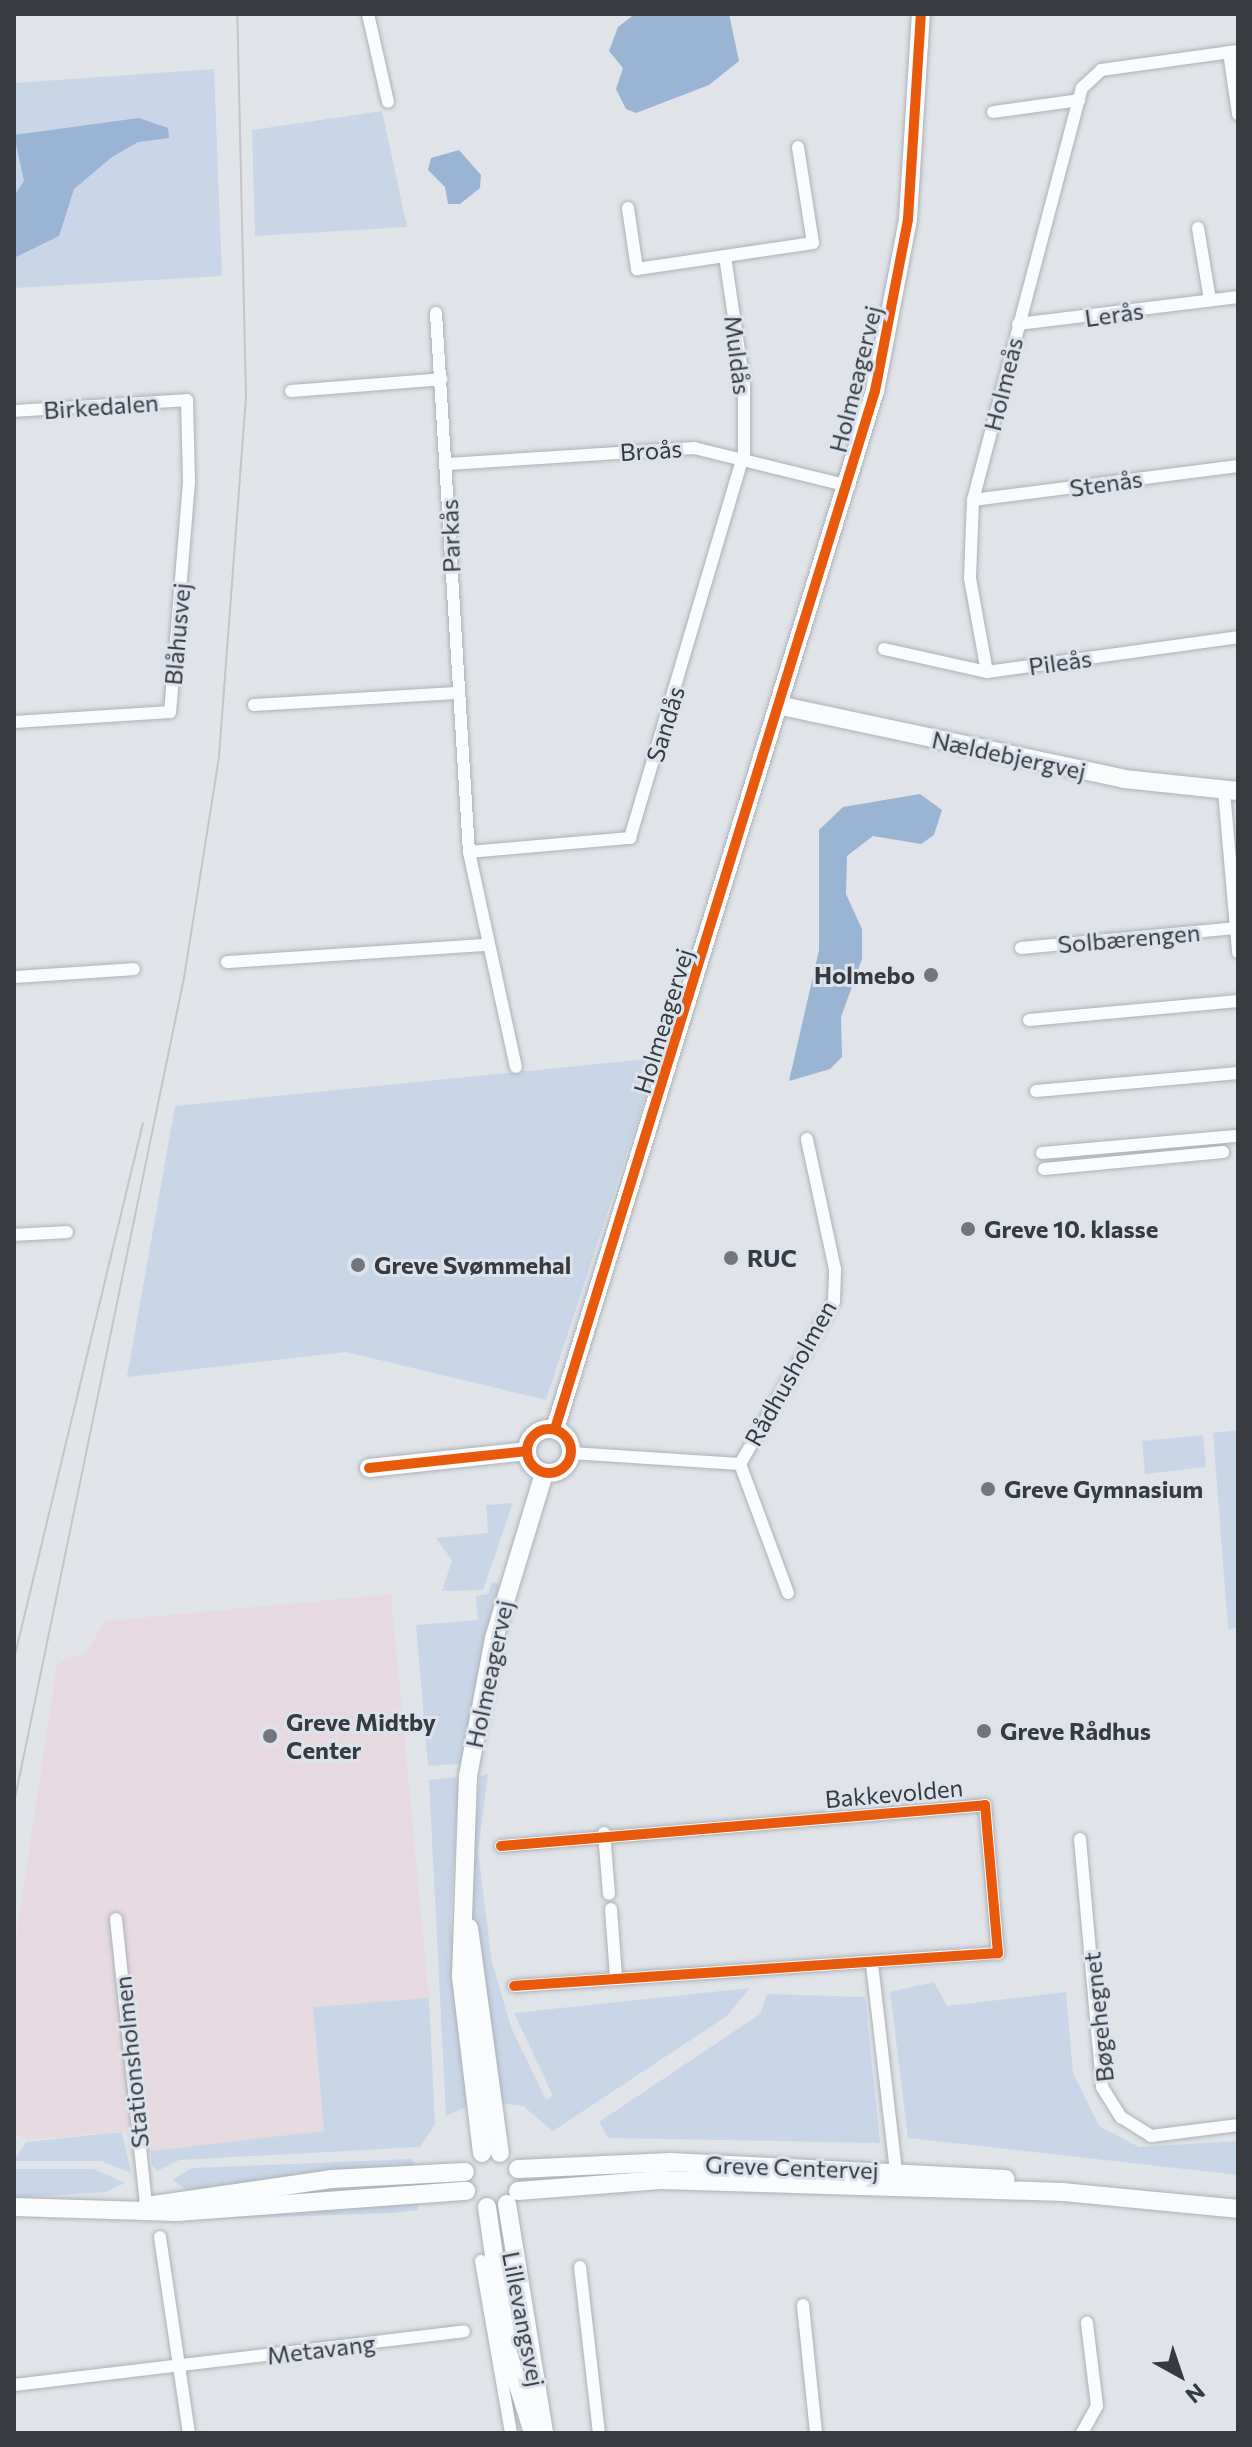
<!DOCTYPE html>
<html>
<head>
<meta charset="utf-8">
<style>
	body { margin:0 }
	#map { position:relative; width:1252px; height:2447px; overflow:hidden; background:#e0e4e9; font-family:Commissioner,sans-serif }
	div>[style] { position:absolute }
	.commercial>* { inset:0; background:#e6dae0 }
	.green>* { inset:0; background:#c8d6e8 }
	.water>* { inset:0; background:#99b5d3 }
	.roads { filter:drop-shadow(0 0 2px #adb1b5) drop-shadow(0 0 2px #adb1b5) }
	.street>* { height:12px; margin:-6px; padding:0 6px; transform-origin:6px; border-radius:6px; background:#fafbfc }
	.secondary>* { height:18px; margin:-9px; padding:0 9px; transform-origin:9px; border-radius:9px; background:#fafbfc }
	.secondary>.ring { margin:-9px; padding:0; box-sizing:content-box; background:none; border:18px solid #fafbfc; border-radius:50% }
	.tram>* { height:2px; margin:-1px; padding:0 1px; transform-origin:1px; border-radius:1px; background:#c2c4c5 }
	.cycleway>* { height:10px; margin:-5px; padding:0 5px; transform-origin:5px; border-radius:5px; background:#e8590c }
	.cycleway>.ring { margin:-5px; padding:0; box-sizing:content-box; background:none; border:10px solid #e8590c; border-radius:50% }
	.dots>* { width:22px; height:22px; translate:-50% -50%; box-sizing:border-box; border:4px solid #dce3ed; border-radius:50% }
	span { translate:-50% -50%; white-space:nowrap; text-align:center; line-height:1.15; -webkit-text-stroke:6px #dce3ed; paint-order:stroke }
	.street-label { font-size:24px; color:#373a3e }
	.poi-label { font-size:24px; color:#373a3e; font-weight:700 }
	.right { translate:-100% -50%; text-align:right }
	.left { translate:0 -50%; text-align:left }
	.frame { position:absolute; inset:0; border:16px solid #373a3e; pointer-events:none }
	.north { position:absolute; left:1140px; top:2335px; width:80px; height:80px; -webkit-text-stroke:6px #dce3ed; paint-order:stroke; rotate:140deg; font-size:22px; font-weight:700; line-height:32px; text-align:center; color:#373a3e }
	.north::after { content:''; display:block; margin:auto; width:28px; height:36px; background:#373a3e; clip-path:polygon(50% 0,100% 100%,50% 72%,0 100%) }
</style>
</head>
<body>
<div id="map">
	<div class="commercial">
		<div style="clip-path:polygon(391px 1594px,429px 1998px,313px 2007px,324px 2134px,129px 2154px,127px 2131px,25px 2140px,14px 2132px,14px 1950px,57px 1664px,88px 1651px,104px 1621px)"></div>
	</div>
	<div class="green">
		<div style="clip-path:polygon(214px 69px,222px 276px,14px 288px,14px 83px)"></div>
		<div style="clip-path:polygon(382px 111px,407px 227px,255px 236px,252px 130px)"></div>
		<div style="clip-path:polygon(658px 1058px,546px 1400px,346px 1352px,127px 1377px,175px 1106px)"></div>
		<div style="clip-path:polygon(1238px 1430px,1238px 1628px,1228px 1629px,1213px 1433px)"></div>
		<div style="clip-path:polygon(1203px 1435px,1206px 1467px,1145px 1474px,1142px 1441px)"></div>
		<div style="clip-path:polygon(513px 1503px,483px 1590px,442px 1591px,452px 1560px,436px 1538px,488px 1533px,486px 1505px)"></div>
		<div style="clip-path:polygon(492px 1582px,499px 1584px,460px 1764px,428px 1766px,416px 1625px,478px 1620px,476px 1596px,488px 1594px)"></div>
		<div style="clip-path:polygon(488px 1774px,478px 1851px,492px 1962px,511px 2027px,546px 2100px,553px 2096px,514px 2013px,750px 1988px,727px 2016px,553px 2131px,523px 2106px,499px 2103px,470px 1895px,480px 1776px)"></div>
		<div style="clip-path:polygon(459px 1777px,450px 1921px,471px 2105px,446px 2116px,429px 1780px)"></div>
		<div style="clip-path:polygon(934px 1982px,947px 2006px,1066px 1992px,1073px 2073px,1099px 2126px,1139px 2147px,1238px 2141px,1238px 2175px,908px 2138px,890px 1992px)"></div>
		<div style="clip-path:polygon(767px 1994px,865px 1997px,880px 2143px,608px 2138px,599px 2122px,760px 2014px)"></div>
		<div style="clip-path:polygon(429px 1998px,435px 2124px,420px 2147px,179px 2160px,157px 2171px,152px 2165px,151px 2151px,324px 2131px,313px 2007px)"></div>
		<div style="clip-path:polygon(122px 2132px,131px 2173px,101px 2161px,14px 2161px,26px 2142px)"></div>
		<div style="clip-path:polygon(412px 2159px,415px 2170px,189px 2191px,172px 2180px,192px 2168px)"></div>
		<div style="clip-path:polygon(14px 2169px,94px 2169px,125px 2183px,105px 2192px,14px 2198px)"></div>
		<div style="clip-path:polygon(417px 2197px,418px 2210px,392px 2213px,185px 2220px)"></div>
	</div>
	<div class="water">
		<div style="clip-path:polygon(635px 14px,729px 14px,739px 61px,709px 85px,636px 113px,626px 109px,616px 89px,623px 68px,609px 51px,618px 27px)"></div>
		<div style="clip-path:polygon(139px 118px,168px 128px,169px 138px,138px 142px,112px 157px,74px 189px,59px 236px,14px 258px,14px 196px,24px 181px,14px 135px)"></div>
		<div style="clip-path:polygon(459px 150px,481px 175px,480px 188px,460px 204px,448px 204px,445px 187px,428px 170px,431px 158px)"></div>
		<div style="clip-path:polygon(920px 794px,942px 810px,934px 835px,921px 844px,873px 836px,847px 856px,846px 894px,862px 929px,862px 959px,841px 1017px,842px 1057px,830px 1069px,789px 1081px,819px 950px,819px 830px,843px 807px)"></div>
	</div>
	<div class="roads">
		<div class="street">
			<div style="left:368px;top:14px;width:90px;rotate:77.2deg"></div>
			<div style="left:1229px;top:52px;width:63px;rotate:81.7deg"></div>
			<div style="left:993px;top:112px;width:87px;rotate:-7.9deg"></div>
			<div style="left:628px;top:208px;width:62px;rotate:81.6deg"></div>
			<div style="left:637px;top:269px;width:178px;rotate:-8.4deg"></div>
			<div style="left:813px;top:243px;width:97px;rotate:-98.9deg"></div>
			<div style="left:1198px;top:228px;width:73px;rotate:80.5deg"></div>
			<div style="left:436px;top:313px;width:540px;rotate:86.5deg"></div>
			<div style="left:469px;top:852px;width:220px;rotate:77.7deg"></div>
			<div style="left:1018px;top:324px;width:222px;rotate:-7deg"></div>
			<div style="left:291px;top:391px;width:151px;rotate:-4.5deg"></div>
			<div style="left:14px;top:411px;width:173px;rotate:-3.6deg"></div>
			<div style="left:187px;top:400px;width:82px;rotate:88.6deg"></div>
			<div style="left:189px;top:482px;width:231px;rotate:94.7deg"></div>
			<div style="left:170px;top:712px;width:156px;rotate:176.3deg"></div>
			<div style="left:448px;top:464px;width:247px;rotate:-3.7deg"></div>
			<div style="left:694px;top:448px;width:160px;rotate:13.8deg"></div>
			<div style="left:973px;top:500px;width:267px;rotate:-7.3deg"></div>
			<div style="left:884px;top:649px;width:106px;rotate:12.6deg"></div>
			<div style="left:987px;top:672px;width:253px;rotate:-7.9deg"></div>
			<div style="left:987px;top:672px;width:96px;rotate:-100.3deg"></div>
			<div style="left:970px;top:578px;width:78px;rotate:-87.8deg"></div>
			<div style="left:973px;top:500px;width:426px;rotate:-75.2deg"></div>
			<div style="left:1082px;top:88px;width:26px;rotate:-43deg"></div>
			<div style="left:1101px;top:70px;width:138px;rotate:-7.9deg"></div>
			<div style="left:254px;top:705px;width:202px;rotate:-3.4deg"></div>
			<div style="left:1224px;top:791px;width:162px;rotate:85deg"></div>
			<div style="left:469px;top:852px;width:162px;rotate:-5deg"></div>
			<div style="left:630px;top:838px;width:401px;rotate:-73.5deg"></div>
			<div style="left:744px;top:454px;width:69px;rotate:-90deg"></div>
			<div style="left:744px;top:385px;width:130px;rotate:-98.4deg"></div>
			<div style="left:1021px;top:948px;width:218px;rotate:-5.3deg"></div>
			<div style="left:227px;top:962px;width:259px;rotate:-3.8deg"></div>
			<div style="left:14px;top:977px;width:120px;rotate:-3.8deg"></div>
			<div style="left:1029px;top:1020px;width:210px;rotate:-5.2deg"></div>
			<div style="left:1036px;top:1091px;width:203px;rotate:-5.1deg"></div>
			<div style="left:1042px;top:1153px;width:197px;rotate:-5deg"></div>
			<div style="left:1044px;top:1169px;width:180px;rotate:-5.4deg"></div>
			<div style="left:14px;top:1235px;width:53px;rotate:-3.2deg"></div>
			<div style="left:571px;top:1453px;width:169px;rotate:3.7deg"></div>
			<div style="left:788px;top:1593px;width:138px;rotate:-110.4deg"></div>
			<div style="left:740px;top:1464px;width:188px;rotate:-60deg"></div>
			<div style="left:834px;top:1301px;width:32px;rotate:-88deg"></div>
			<div style="left:835px;top:1269px;width:133px;rotate:-102.2deg"></div>
			<div style="left:604px;top:1833px;width:61px;rotate:85.3deg"></div>
			<div style="left:1080px;top:1839px;width:249px;rotate:84.9deg"></div>
			<div style="left:1102px;top:2087px;width:36px;rotate:58deg"></div>
			<div style="left:1121px;top:2117px;width:36px;rotate:32deg"></div>
			<div style="left:1151px;top:2136px;width:88px;rotate:-7.2deg"></div>
			<div style="left:501px;top:1846px;width:486px;rotate:-4.8deg"></div>
			<div style="left:985px;top:1805px;width:149px;rotate:85deg"></div>
			<div style="left:998px;top:1953px;width:485px;rotate:176.1deg"></div>
			<div style="left:611px;top:1909px;width:68px;rotate:85.8deg"></div>
			<div style="left:116px;top:1919px;width:289px;rotate:84deg"></div>
			<div style="left:872px;top:1964px;width:216px;rotate:83.4deg"></div>
			<div style="left:160px;top:2237px;width:198px;rotate:81.6deg"></div>
			<div style="left:481px;top:2261px;width:175px;rotate:80.1deg"></div>
			<div style="left:580px;top:2267px;width:167px;rotate:83.5deg"></div>
			<div style="left:803px;top:2305px;width:129px;rotate:84.2deg"></div>
			<div style="left:14px;top:2385px;width:453px;rotate:-6.8deg"></div>
			<div style="left:1082px;top:2433px;width:31px;rotate:-61deg"></div>
			<div style="left:1097px;top:2406px;width:84px;rotate:-96.9deg"></div>
		</div>
		<div class="secondary">
			<div style="left:782px;top:706px;width:350px;rotate:12deg"></div>
			<div style="left:1124px;top:779px;width:115px;rotate:6deg"></div>
			<div class="ring" style="left:527px;top:1429px;width:26px;height:26px"></div>
			<div style="left:555px;top:1429px;width:1086px;rotate:-72.87deg"></div>
			<div style="left:875px;top:391px;width:175px;rotate:-79.1deg"></div>
			<div style="left:908px;top:219px;width:205px;rotate:-86.4deg"></div>
			<div style="left:369px;top:1468px;width:159px;rotate:-6.1deg"></div>
			<div style="left:469px;top:1928px;width:227px;rotate:82.2deg"></div>
			<div style="left:482px;top:2153px;width:178px;rotate:-96.8deg"></div>
			<div style="left:461px;top:1976px;width:200px;rotate:-88deg"></div>
			<div style="left:468px;top:1776px;width:140px;rotate:-79.3deg"></div>
			<div style="left:494px;top:1638px;width:172px;rotate:-73.1deg"></div>
			<div style="left:518px;top:2169px;width:153px;rotate:-2.6deg"></div>
			<div style="left:671px;top:2162px;width:335px;rotate:2.9deg"></div>
			<div style="left:518px;top:2191px;width:143px;rotate:-4.4deg"></div>
			<div style="left:661px;top:2180px;width:402px;rotate:1.7deg"></div>
			<div style="left:1063px;top:2192px;width:176px;rotate:5.5deg"></div>
			<div style="left:507px;top:2204px;width:232px;rotate:80.8deg"></div>
			<div style="left:147px;top:2206px;width:186px;rotate:-8.3deg"></div>
			<div style="left:331px;top:2179px;width:134px;rotate:-3deg"></div>
			<div style="left:14px;top:2207px;width:163px;rotate:1.8deg"></div>
			<div style="left:177px;top:2212px;width:290px;rotate:-4.2deg"></div>
			<div style="left:487px;top:2207px;width:148px;rotate:81.8deg"></div>
			<div style="left:508px;top:2353px;width:84px;rotate:72.6deg"></div>
		</div>
	</div>
	<div class="tram">
		<div style="left:14px;top:1659px;width:551px;rotate:-76.47deg"></div>
		<div style="left:14px;top:1803px;width:842px;rotate:-78.36deg"></div>
		<div style="left:184px;top:978px;width:225px;rotate:-81deg"></div>
		<div style="left:219px;top:756px;width:360px;rotate:-85.7deg"></div>
		<div style="left:246px;top:397px;width:383px;rotate:-91.3deg"></div>
	</div>
	<div class="cycleway">
		<div class="ring" style="left:527px;top:1429px;width:34px;height:34px"></div>
		<div style="left:555px;top:1429px;width:1086px;rotate:-72.87deg"></div>
		<div style="left:875px;top:391px;width:175px;rotate:-79.1deg"></div>
		<div style="left:908px;top:219px;width:205px;rotate:-86.4deg"></div>
		<div style="left:369px;top:1468px;width:159px;rotate:-6.1deg"></div>
		<div style="left:501px;top:1846px;width:486px;rotate:-4.8deg"></div>
		<div style="left:985px;top:1805px;width:149px;rotate:85deg"></div>
		<div style="left:998px;top:1953px;width:485px;rotate:176.1deg"></div>
	</div>
	<div class="dots">
		<div style="left:931px;top:975px;background:#72767a"></div>
		<div style="left:968px;top:1229px;background:#72767a"></div>
		<div style="left:731px;top:1258px;background:#72767a"></div>
		<div style="left:358px;top:1265px;background:#72767a"></div>
		<div style="left:988px;top:1489px;background:#72767a"></div>
		<div style="left:984px;top:1731px;background:#72767a"></div>
		<div style="left:270px;top:1736px;background:#72767a"></div>
	</div>
	<div class="street-label">
		<span style="left:1114px;top:314px;rotate:-8deg">Lerås</span>
		<span style="left:738px;top:355px;rotate:83deg">Muldås</span>
		<span style="left:855px;top:379px;rotate:-76deg">Holmeagervej</span>
		<span style="left:1003px;top:384px;rotate:-76deg">Holmeås</span>
		<span style="left:101px;top:406px;rotate:-4deg">Birkedalen</span>
		<span style="left:651px;top:450px;rotate:-4deg">Broås</span>
		<span style="left:1106px;top:483px;rotate:-8deg">Stenås</span>
		<span style="left:450px;top:536px;rotate:-92deg">Parkås</span>
		<span style="left:177px;top:634px;rotate:-85deg">Blåhusvej</span>
		<span style="left:1060px;top:662px;rotate:-8deg">Pileås</span>
		<span style="left:665px;top:724px;rotate:-73deg">Sandås</span>
		<span style="left:1009px;top:755px;rotate:12deg">Nældebjergvej</span>
		<span style="left:1129px;top:938px;rotate:-5deg">Solbærengen</span>
		<span style="left:663px;top:1021px;rotate:-73deg">Holmeagervej</span>
		<span style="left:790px;top:1373px;rotate:-61deg">Rådhusholmen</span>
		<span style="left:489px;top:1674px;rotate:-78deg">Holmeagervej</span>
		<span style="left:894px;top:1793px;rotate:-5deg">Bakkevolden</span>
		<span style="left:1098px;top:2017px;rotate:-96deg">Bøgehegnet</span>
		<span style="left:131px;top:2062px;rotate:-96deg">Stationsholmen</span>
		<span style="left:792px;top:2167px;rotate:2deg">Greve Centervej</span>
		<span style="left:524px;top:2319px;rotate:79deg">Lillevangsvej</span>
		<span style="left:321px;top:2349px;rotate:-7deg">Metavang</span>
	</div>
	<div class="poi-label">
		<span class="right" style="left:915px;top:975px">Holmebo</span>
		<span class="left" style="left:984px;top:1229px">Greve 10. klasse</span>
		<span class="left" style="left:747px;top:1258px">RUC</span>
		<span class="left" style="left:374px;top:1265px">Greve Svømmehal</span>
		<span class="left" style="left:1004px;top:1489px">Greve Gymnasium</span>
		<span class="left" style="left:286px;top:1736px">Greve Midtby<br>Center</span>
		<span class="left" style="left:1000px;top:1731px">Greve Rådhus</span>
	</div>
	<div class="frame"></div>
	<div class="north">N</div>
</div>
</body>
</html>
